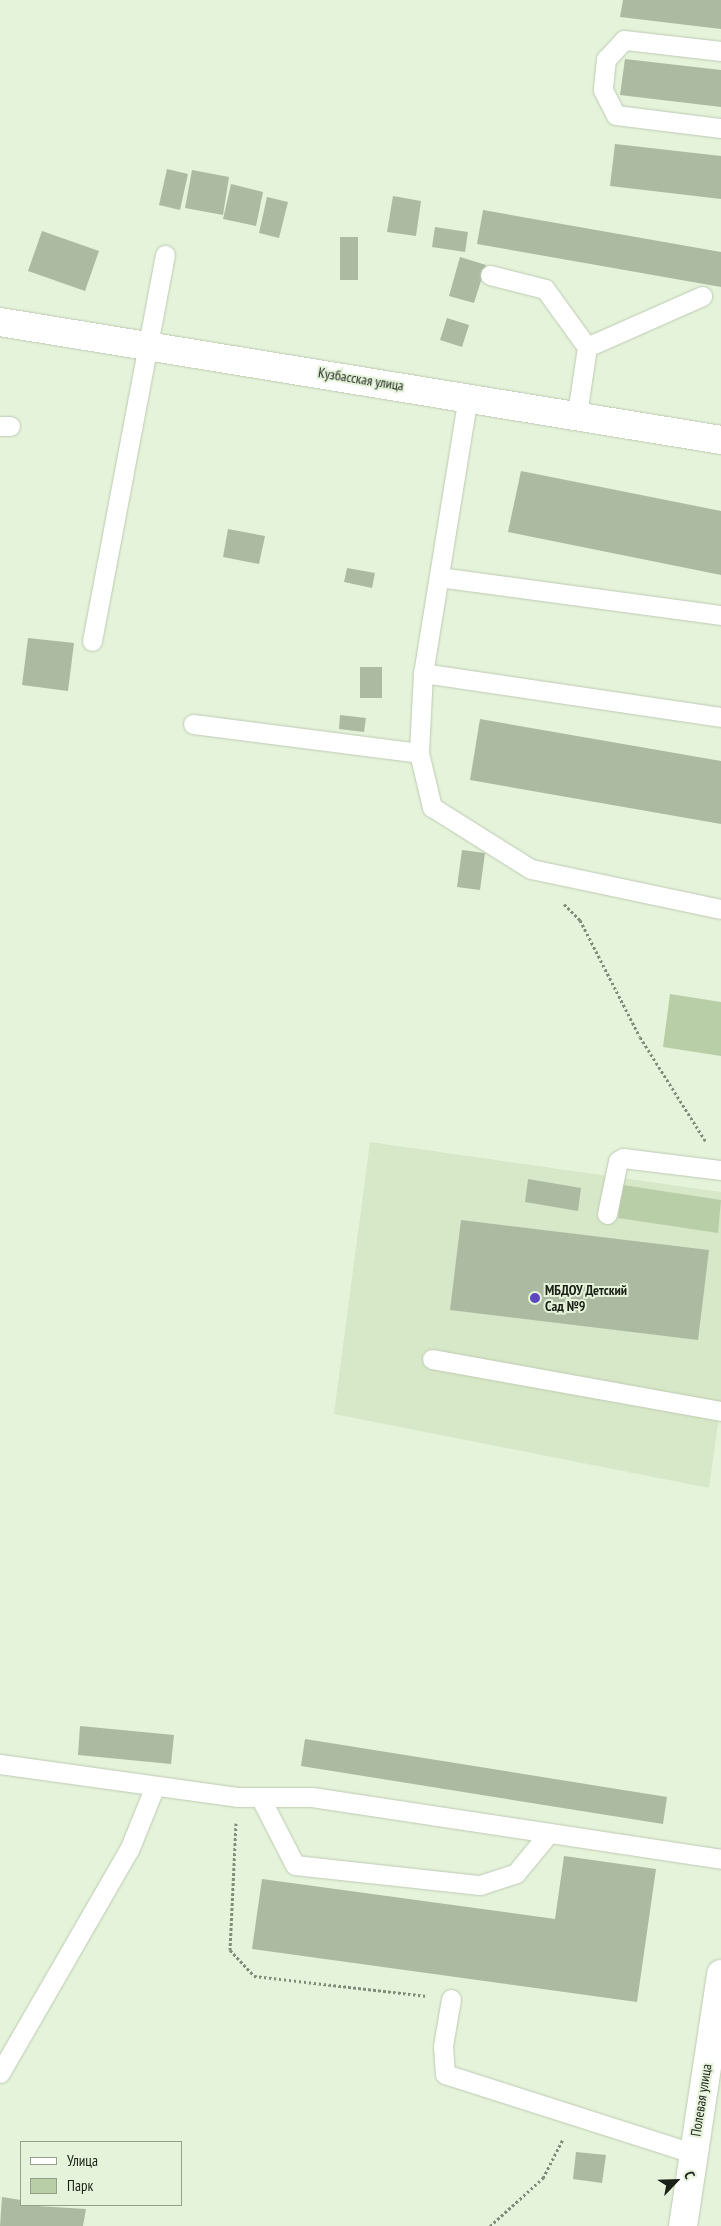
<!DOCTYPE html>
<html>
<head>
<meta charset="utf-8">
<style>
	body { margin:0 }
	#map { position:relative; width:721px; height:2226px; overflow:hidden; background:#e5f3da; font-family:"PT Sans Narrow",sans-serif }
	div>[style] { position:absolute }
	.built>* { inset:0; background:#d7e8c8 }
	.green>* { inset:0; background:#b8cea6 }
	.building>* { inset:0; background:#adbaa2 }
	.path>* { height:3px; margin-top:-1.5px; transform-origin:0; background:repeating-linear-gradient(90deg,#828c7b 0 2.5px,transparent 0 5px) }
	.roads { filter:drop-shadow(0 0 1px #bdcab2) drop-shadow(0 0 1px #bdcab2) }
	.service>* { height:19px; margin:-9.5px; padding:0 9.5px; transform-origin:9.5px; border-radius:9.5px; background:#fff }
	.minor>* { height:28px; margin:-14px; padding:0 14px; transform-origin:14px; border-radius:14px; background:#fff }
	.dots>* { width:14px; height:14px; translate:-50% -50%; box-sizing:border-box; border:2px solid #e5f3da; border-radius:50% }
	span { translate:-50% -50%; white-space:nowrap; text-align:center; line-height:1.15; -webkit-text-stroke:4px #e5f3da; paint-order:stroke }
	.street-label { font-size:14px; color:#1c2118 }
	.poi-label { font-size:14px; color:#1c2118; font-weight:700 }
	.left { translate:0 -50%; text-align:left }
	.legend { position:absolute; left:20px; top:2141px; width:162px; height:65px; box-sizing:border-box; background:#e5f3da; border:1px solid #959f8c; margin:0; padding:6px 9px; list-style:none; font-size:15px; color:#1c2118 }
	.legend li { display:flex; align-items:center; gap:10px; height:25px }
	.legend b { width:25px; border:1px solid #959f8c }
	.north { position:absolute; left:651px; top:2156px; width:50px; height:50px; -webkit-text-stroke:4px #e5f3da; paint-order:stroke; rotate:66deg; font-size:14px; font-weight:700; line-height:20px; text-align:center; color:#1c2118 }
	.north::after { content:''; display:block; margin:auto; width:18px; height:22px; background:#1c2118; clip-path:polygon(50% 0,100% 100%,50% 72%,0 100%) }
</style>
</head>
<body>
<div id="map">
	<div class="built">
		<div style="clip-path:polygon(370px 1142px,721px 1192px,721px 1403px,709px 1488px,334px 1414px)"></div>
	</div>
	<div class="green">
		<div style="clip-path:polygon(670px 994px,721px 1002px,721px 1056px,663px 1047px)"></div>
		<div style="clip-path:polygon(623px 1185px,721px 1200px,718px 1233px,618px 1218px)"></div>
	</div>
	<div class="building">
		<div style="clip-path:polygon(623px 0,721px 0,721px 29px,620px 17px)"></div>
		<div style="clip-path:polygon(625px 59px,721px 70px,721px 107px,620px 95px)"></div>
		<div style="clip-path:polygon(615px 144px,721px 156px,721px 199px,610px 186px)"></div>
		<div style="clip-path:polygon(167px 169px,188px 174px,180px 210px,159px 205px)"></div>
		<div style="clip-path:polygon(192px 170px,229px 177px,223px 215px,185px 208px)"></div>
		<div style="clip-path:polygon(231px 184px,263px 192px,256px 226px,223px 219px)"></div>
		<div style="clip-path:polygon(393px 196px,421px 201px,416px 236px,387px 232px)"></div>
		<div style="clip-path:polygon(267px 197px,288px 202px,279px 238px,259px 233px)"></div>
		<div style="clip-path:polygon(483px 210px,721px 252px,721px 287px,477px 244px)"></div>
		<div style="clip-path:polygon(435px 227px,468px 232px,465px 252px,432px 247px)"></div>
		<div style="clip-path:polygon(42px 231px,99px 251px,85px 291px,28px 271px)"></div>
		<div style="clip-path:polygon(340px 237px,358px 237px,358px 280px,340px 280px)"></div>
		<div style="clip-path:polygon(460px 257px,486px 265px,474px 303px,449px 296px)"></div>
		<div style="clip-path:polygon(447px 318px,469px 325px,462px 347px,440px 340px)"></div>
		<div style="clip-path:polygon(521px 471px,721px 511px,721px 575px,508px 532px)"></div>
		<div style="clip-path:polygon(228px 529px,265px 536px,259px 564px,223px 557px)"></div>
		<div style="clip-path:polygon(347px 568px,375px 573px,372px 588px,344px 582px)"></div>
		<div style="clip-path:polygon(28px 638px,74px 643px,68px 691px,22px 685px)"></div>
		<div style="clip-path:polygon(360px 667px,382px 667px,382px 698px,360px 698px)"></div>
		<div style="clip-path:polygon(340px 715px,366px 718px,364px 732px,339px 729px)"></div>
		<div style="clip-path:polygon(480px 719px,721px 761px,721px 824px,470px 780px)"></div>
		<div style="clip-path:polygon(462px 850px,485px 853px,480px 890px,457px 887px)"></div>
		<div style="clip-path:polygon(528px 1179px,581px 1188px,578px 1211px,525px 1202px)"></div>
		<div style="clip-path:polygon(461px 1220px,709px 1250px,698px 1340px,450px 1310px)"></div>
		<div style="clip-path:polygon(80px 1726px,174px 1735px,171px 1764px,78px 1755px)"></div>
		<div style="clip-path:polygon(305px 1739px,667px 1797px,663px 1824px,301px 1766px)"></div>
		<div style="clip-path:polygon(564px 1856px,656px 1869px,637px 2002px,252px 1949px,262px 1879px,555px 1919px)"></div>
		<div style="clip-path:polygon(576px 2152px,606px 2155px,602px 2183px,573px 2179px)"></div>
		<div style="clip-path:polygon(2px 2197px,21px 2200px,21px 2205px,86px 2209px,83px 2226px,0 2226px)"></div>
	</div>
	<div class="path">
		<div style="left:564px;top:904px;width:23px;rotate:45deg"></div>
		<div style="left:580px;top:920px;width:131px;rotate:62.9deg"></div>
		<div style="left:640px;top:1037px;width:124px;rotate:57.8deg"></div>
		<div style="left:236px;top:1823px;width:127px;rotate:92.7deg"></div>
		<div style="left:230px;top:1950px;width:35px;rotate:47deg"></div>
		<div style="left:254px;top:1976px;width:174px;rotate:6.6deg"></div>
		<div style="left:490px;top:2226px;width:72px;rotate:-42.2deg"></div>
		<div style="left:543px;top:2178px;width:44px;rotate:-62.9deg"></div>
	</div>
	<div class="roads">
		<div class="service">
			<div style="left:721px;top:51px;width:98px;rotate:-173.5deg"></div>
			<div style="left:624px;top:40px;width:26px;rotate:133deg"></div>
			<div style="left:606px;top:59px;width:31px;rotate:96deg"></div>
			<div style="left:603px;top:90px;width:28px;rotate:63deg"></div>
			<div style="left:616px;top:115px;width:106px;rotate:7.1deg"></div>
			<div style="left:490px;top:275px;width:57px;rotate:14.3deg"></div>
			<div style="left:545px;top:289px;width:72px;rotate:54.1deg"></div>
			<div style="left:587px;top:347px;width:68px;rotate:98.5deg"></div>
			<div style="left:587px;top:347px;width:126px;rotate:-23.9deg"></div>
			<div style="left:468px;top:396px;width:281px;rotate:99.2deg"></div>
			<div style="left:423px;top:673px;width:80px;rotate:92.9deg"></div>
			<div style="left:419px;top:753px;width:56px;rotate:76.5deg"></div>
			<div style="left:432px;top:807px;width:117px;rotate:32.1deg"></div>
			<div style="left:531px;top:869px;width:194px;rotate:11.9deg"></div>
			<div style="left:0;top:426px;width:10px"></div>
			<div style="left:439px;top:577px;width:285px;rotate:7.7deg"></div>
			<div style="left:92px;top:641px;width:393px;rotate:-79.3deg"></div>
			<div style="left:423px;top:673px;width:301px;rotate:8.4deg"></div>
			<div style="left:193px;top:724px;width:228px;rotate:7.3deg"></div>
			<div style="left:607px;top:1214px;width:54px;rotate:-78.3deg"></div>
			<div style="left:618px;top:1161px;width:6px;rotate:-31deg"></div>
			<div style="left:623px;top:1158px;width:99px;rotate:7deg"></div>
			<div style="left:432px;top:1359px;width:294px;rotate:10.2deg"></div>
			<div style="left:0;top:1764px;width:239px;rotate:7.9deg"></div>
			<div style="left:237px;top:1797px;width:75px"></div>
			<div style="left:312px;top:1797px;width:414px;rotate:8.6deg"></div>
			<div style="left:260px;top:1797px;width:76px;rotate:62.8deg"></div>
			<div style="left:295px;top:1865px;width:186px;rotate:6.2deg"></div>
			<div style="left:480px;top:1885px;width:38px;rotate:-18deg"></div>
			<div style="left:516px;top:1873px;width:52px;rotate:-50.5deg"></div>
			<div style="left:451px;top:1999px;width:48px;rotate:99.7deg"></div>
			<div style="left:443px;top:2046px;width:28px;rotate:86deg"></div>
			<div style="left:445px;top:2074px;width:260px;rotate:17.7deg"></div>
			<div style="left:0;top:2073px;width:258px;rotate:-60deg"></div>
			<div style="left:129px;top:1850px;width:69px;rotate:-67.9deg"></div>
		</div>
		<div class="minor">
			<div style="left:0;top:322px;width:731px;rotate:9.29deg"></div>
			<div style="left:683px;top:2226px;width:255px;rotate:-81.4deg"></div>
		</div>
	</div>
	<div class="dots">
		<div style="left:535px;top:1298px;background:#5d47bf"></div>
	</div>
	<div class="street-label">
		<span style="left:361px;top:379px;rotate:9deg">Кузбасская улица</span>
		<span style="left:701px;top:2100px;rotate:-81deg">Полевая улица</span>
	</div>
	<div class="poi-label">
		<span class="left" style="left:545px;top:1298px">МБДОУ Детский<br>Сад №9</span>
	</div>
	<ul class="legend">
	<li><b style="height:6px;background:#fff"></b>Улица</li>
	<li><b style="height:14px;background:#b8cea6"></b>Парк</li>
	</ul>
	<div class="north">С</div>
</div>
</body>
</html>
